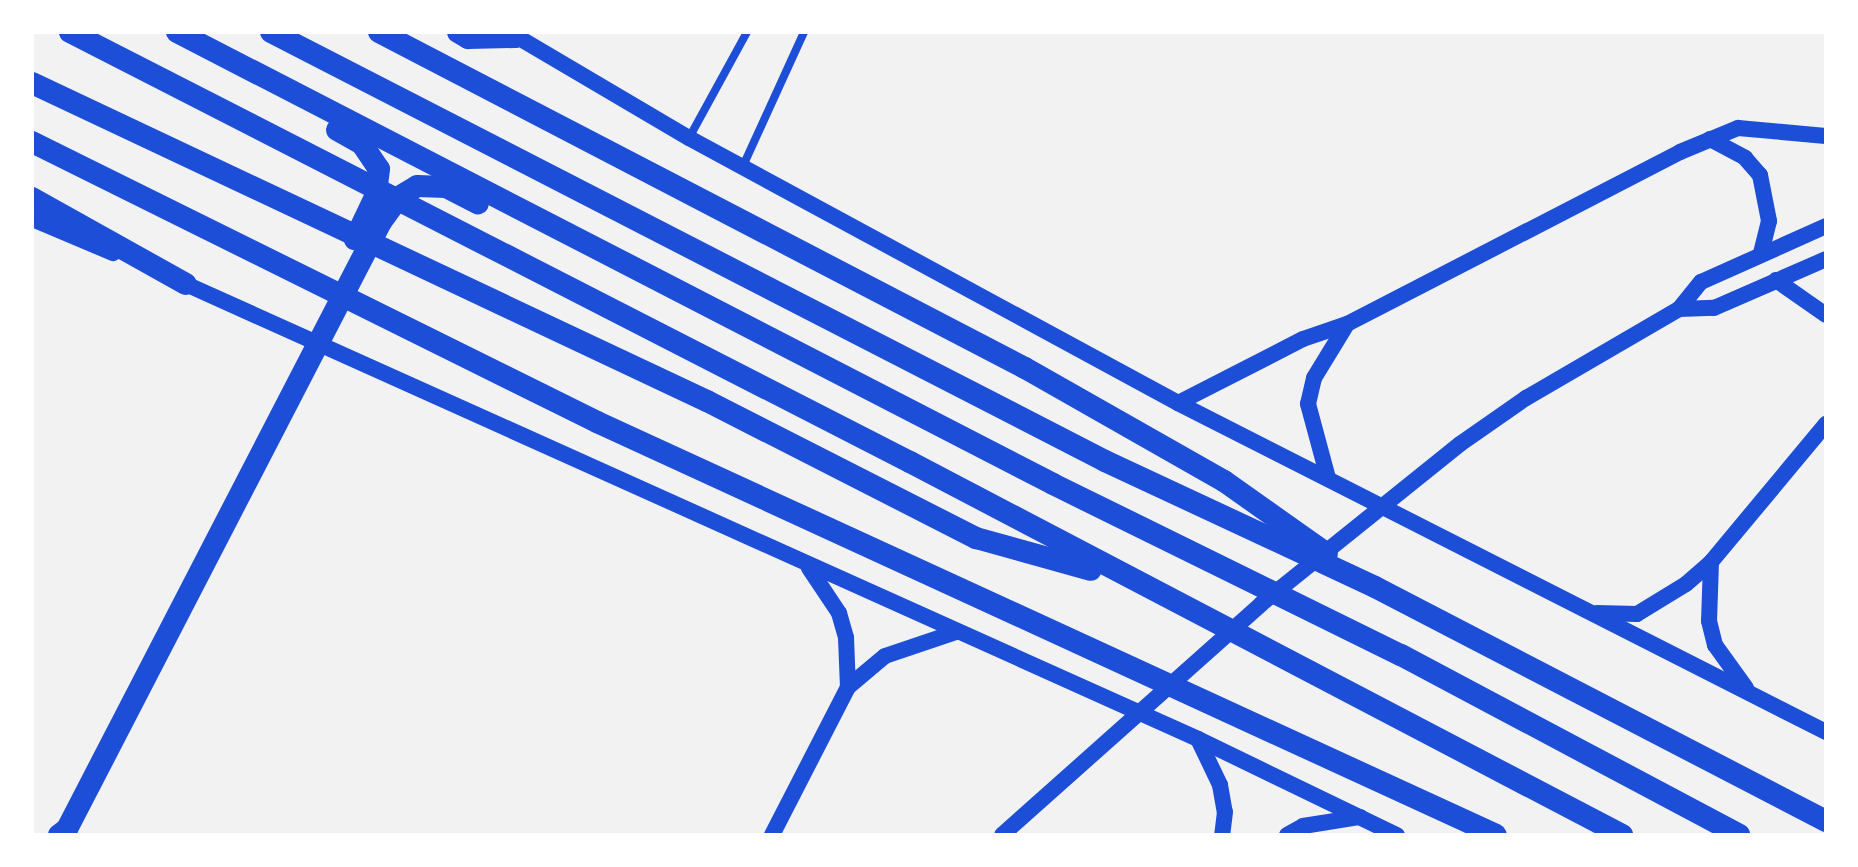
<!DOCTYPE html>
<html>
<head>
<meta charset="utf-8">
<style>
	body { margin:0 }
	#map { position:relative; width:1858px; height:867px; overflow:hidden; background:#f2f2f2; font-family:Arial,sans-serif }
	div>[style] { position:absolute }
	.minor>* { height:8px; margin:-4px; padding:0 4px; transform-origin:4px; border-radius:4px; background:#1d4ed8 }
	.secondary>* { height:16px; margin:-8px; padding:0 8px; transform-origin:8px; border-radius:8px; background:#1d4ed8 }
	.motorway>* { height:22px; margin:-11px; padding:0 11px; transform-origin:11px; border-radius:11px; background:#1d4ed8 }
	span { translate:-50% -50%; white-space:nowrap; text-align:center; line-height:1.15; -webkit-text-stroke:6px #fff; paint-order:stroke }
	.frame { position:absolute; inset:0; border:34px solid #fff; pointer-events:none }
</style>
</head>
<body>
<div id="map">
	<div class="minor">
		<div style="left:689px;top:138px;width:121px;rotate:-61.3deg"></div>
		<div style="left:743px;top:166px;width:147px;rotate:-65.5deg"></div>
	</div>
	<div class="secondary">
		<div style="left:509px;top:32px;width:209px;rotate:30.5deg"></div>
		<div style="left:689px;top:138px;width:556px;rotate:28.45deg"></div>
		<div style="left:1178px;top:403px;width:727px;rotate:26.92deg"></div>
		<div style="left:1710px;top:139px;width:40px;rotate:28deg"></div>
		<div style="left:1745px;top:158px;width:23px;rotate:49deg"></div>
		<div style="left:1760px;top:175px;width:47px;rotate:78.9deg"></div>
		<div style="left:1769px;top:221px;width:34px;rotate:104deg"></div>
		<div style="left:32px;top:219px;width:88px;rotate:22.8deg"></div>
		<div style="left:1776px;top:280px;width:61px;rotate:35deg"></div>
		<div style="left:179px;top:281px;width:1117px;rotate:24.2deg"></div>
		<div style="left:1198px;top:739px;width:221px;rotate:25.8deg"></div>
		<div style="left:1679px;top:309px;width:35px;rotate:-2deg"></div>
		<div style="left:1714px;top:308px;width:122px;rotate:-23.6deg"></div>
		<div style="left:1178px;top:403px;width:140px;rotate:-27.1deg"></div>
		<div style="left:1303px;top:339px;width:46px;rotate:-18.8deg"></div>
		<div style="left:1347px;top:324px;width:375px;rotate:-27.3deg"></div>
		<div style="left:1680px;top:152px;width:63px;rotate:-22.5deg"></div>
		<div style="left:1738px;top:128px;width:88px;rotate:5.2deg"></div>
		<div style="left:1328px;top:478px;width:77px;rotate:-105.1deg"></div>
		<div style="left:1308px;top:404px;width:27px;rotate:-77deg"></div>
		<div style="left:1314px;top:378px;width:63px;rotate:-58.6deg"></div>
		<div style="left:1711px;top:562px;width:59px;rotate:91.9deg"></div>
		<div style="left:1709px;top:621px;width:25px;rotate:76deg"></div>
		<div style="left:1715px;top:645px;width:53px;rotate:54.2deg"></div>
		<div style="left:809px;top:568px;width:54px;rotate:56.3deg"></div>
		<div style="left:839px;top:613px;width:26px;rotate:74deg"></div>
		<div style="left:846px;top:638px;width:49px;rotate:87.7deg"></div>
		<div style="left:1597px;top:613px;width:40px;rotate:1.4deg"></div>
		<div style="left:1637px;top:614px;width:57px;rotate:-31.5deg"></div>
		<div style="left:1686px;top:584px;width:33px;rotate:-41deg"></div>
		<div style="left:1711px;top:562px;width:180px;rotate:-50.2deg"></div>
		<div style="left:1198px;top:739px;width:51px;rotate:64.4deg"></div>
		<div style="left:1220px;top:785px;width:27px;rotate:80deg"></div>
		<div style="left:1225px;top:812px;width:23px;rotate:97deg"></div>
		<div style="left:772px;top:835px;width:166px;rotate:-62.8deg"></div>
		<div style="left:848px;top:687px;width:48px;rotate:-40deg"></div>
		<div style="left:885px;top:656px;width:75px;rotate:-18.7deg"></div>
		<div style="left:1002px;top:835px;width:347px;rotate:-41.7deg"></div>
		<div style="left:1261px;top:604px;width:255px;rotate:-38.8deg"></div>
		<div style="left:1460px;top:444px;width:80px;rotate:-34.9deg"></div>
		<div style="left:1526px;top:398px;width:177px;rotate:-30.2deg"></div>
		<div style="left:1679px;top:309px;width:35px;rotate:-51deg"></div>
		<div style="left:1701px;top:282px;width:137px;rotate:-24.1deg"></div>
		<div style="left:1287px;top:835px;width:18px;rotate:-29deg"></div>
		<div style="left:1303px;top:826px;width:58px;rotate:-9deg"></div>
	</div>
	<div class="motorway">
		<div style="left:70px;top:32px;width:944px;rotate:27.11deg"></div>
		<div style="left:910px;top:462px;width:804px;rotate:27.65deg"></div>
		<div style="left:177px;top:32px;width:986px;rotate:27.29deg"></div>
		<div style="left:1053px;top:484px;width:388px;rotate:26.2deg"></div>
		<div style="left:1401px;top:655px;width:383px;rotate:28deg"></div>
		<div style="left:271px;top:32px;width:938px;rotate:27.22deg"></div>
		<div style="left:1105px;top:461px;width:298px;rotate:25deg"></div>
		<div style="left:1375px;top:587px;width:508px;rotate:27.42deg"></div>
		<div style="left:379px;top:32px;width:728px;rotate:27.48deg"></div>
		<div style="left:1025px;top:368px;width:229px;rotate:29.6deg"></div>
		<div style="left:1224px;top:481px;width:126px;rotate:35.3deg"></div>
		<div style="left:458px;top:32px;width:12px;rotate:31deg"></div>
		<div style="left:468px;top:38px;width:47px;rotate:-1.2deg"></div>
		<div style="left:32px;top:83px;width:746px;rotate:25.23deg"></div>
		<div style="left:707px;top:401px;width:302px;rotate:27deg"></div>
		<div style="left:976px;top:538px;width:119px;rotate:15.5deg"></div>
		<div style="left:337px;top:130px;width:29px;rotate:29deg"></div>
		<div style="left:362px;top:144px;width:30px;rotate:56deg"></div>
		<div style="left:379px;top:169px;width:26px;rotate:97deg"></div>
		<div style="left:376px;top:195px;width:49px;rotate:115.5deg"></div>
		<div style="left:32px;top:142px;width:631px;rotate:26.36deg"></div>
		<div style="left:597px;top:422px;width:989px;rotate:24.67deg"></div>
		<div style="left:32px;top:198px;width:176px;rotate:29.2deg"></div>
		<div style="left:59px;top:835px;width:10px;rotate:-37deg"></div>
		<div style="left:67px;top:829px;width:683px;rotate:-62.65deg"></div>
		<div style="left:381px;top:222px;width:31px;rotate:-54deg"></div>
		<div style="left:399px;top:197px;width:21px;rotate:-31deg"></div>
		<div style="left:417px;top:186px;width:29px;rotate:2deg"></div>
		<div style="left:446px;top:187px;width:36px;rotate:27deg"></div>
	</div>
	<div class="frame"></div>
</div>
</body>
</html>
